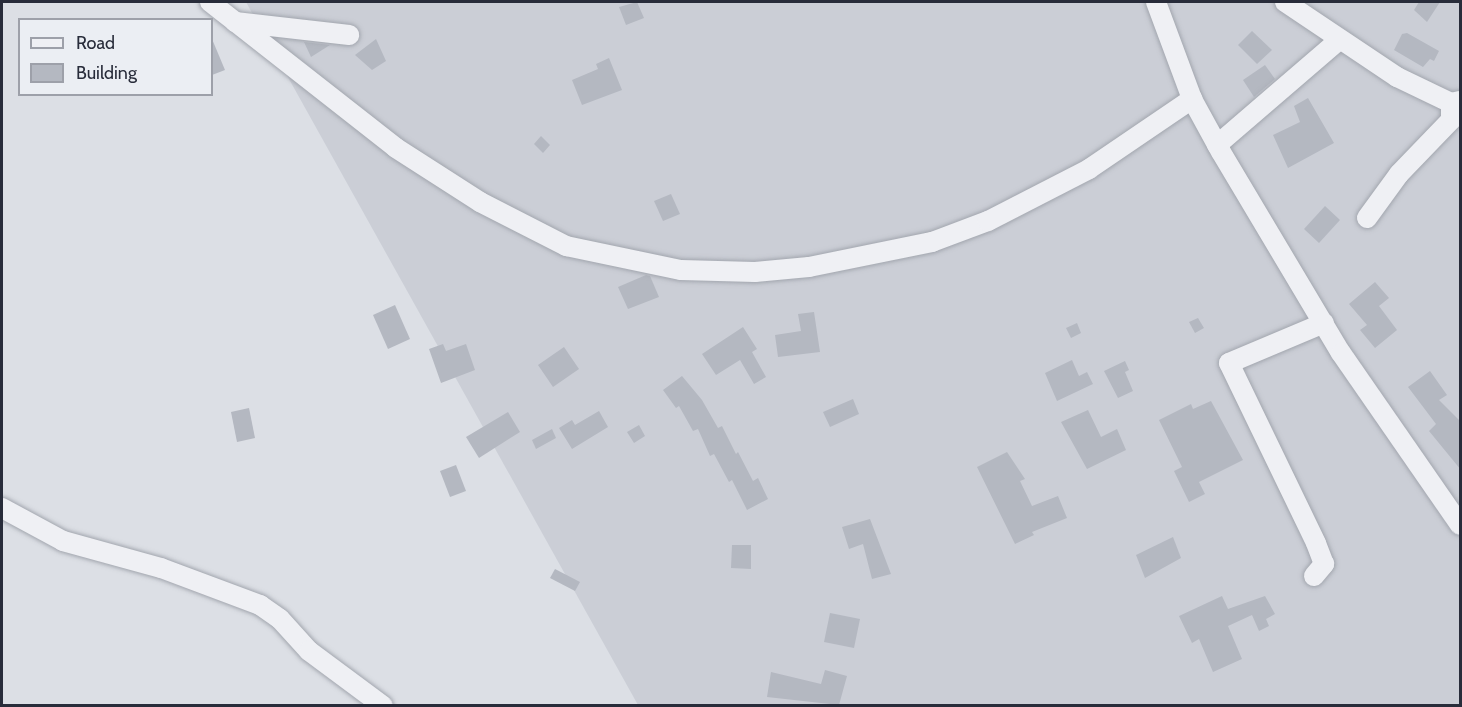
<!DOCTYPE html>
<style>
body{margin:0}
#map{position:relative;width:1462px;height:707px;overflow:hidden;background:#dcdfe5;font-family:Cabin,sans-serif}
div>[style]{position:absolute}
.built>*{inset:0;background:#cbced6}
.building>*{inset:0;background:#b4b8c1}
.roads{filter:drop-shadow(0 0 2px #a2a6ae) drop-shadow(0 0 2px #a2a6ae)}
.minor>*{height:20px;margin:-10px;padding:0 10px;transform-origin:10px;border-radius:10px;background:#eff0f4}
span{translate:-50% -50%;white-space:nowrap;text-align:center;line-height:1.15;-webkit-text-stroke:6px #ebeef3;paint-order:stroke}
.frame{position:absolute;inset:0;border:3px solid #282c3a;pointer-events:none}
.legend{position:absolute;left:18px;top:18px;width:195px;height:78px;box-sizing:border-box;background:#ebeef3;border:2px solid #9da0a9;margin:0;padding:8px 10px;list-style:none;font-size:18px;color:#282c3a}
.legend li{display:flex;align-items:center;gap:12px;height:30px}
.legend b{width:30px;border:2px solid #9da0a9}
</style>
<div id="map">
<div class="built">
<i style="clip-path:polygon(246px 2px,1460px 2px,1460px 705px,638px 705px)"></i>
</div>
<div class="building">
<i style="clip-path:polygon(637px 2px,644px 18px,626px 25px,619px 7px)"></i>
<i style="clip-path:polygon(1419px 2px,1440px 2px,1427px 22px,1414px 10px)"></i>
<i style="clip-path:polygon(1252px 31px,1272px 50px,1257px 64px,1238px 45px)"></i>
<i style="clip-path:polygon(1407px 33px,1439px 51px,1434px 61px,1430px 59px,1423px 67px,1394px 50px,1402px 34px)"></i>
<i style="clip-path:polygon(212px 39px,225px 70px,212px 75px)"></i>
<i style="clip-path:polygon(376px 39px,386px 61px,372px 70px,355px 55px)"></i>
<i style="clip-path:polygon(304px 42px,330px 45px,311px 57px)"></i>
<i style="clip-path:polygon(609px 58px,622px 90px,582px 105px,572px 80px,598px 69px,596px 64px)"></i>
<i style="clip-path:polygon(1265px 65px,1275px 79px,1254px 97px,1243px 80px)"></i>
<i style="clip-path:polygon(1308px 98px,1334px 143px,1288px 168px,1273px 135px,1300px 122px,1294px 106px)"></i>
<i style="clip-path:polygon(541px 136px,550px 145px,543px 153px,534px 144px)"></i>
<i style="clip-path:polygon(671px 194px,680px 214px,663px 221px,654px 201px)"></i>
<i style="clip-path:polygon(1325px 206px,1340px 220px,1319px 243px,1304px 229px)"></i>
<i style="clip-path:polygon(646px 275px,650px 276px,659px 297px,628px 309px,618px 287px)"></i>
<i style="clip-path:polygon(1375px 282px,1389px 298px,1379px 306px,1397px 330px,1375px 348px,1360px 330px,1367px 325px,1349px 304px)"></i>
<i style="clip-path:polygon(395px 305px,410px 339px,388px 349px,373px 315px)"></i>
<i style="clip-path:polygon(814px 312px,820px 352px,778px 357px,775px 335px,801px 331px,798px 314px)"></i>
<i style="clip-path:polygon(1198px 318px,1204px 328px,1195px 333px,1189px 322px)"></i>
<i style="clip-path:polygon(1077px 323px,1081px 333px,1071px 338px,1066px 328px)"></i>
<i style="clip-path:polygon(743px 327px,757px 349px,752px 352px,766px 377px,754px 384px,740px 360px,716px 375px,702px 354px)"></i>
<i style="clip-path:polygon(443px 344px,446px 351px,466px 344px,475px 370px,441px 383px,429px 349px)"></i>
<i style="clip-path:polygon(564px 347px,579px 369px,553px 387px,538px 365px)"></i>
<i style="clip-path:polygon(1072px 360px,1079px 376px,1087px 372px,1093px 384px,1057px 401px,1045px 373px)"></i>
<i style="clip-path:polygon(1125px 361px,1129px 370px,1125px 372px,1133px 391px,1118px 398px,1104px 371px)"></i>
<i style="clip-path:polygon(1430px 371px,1447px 395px,1439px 400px,1461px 422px,1461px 470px,1429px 431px,1436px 424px,1408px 387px)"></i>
<i style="clip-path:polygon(682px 376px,702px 400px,718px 428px,722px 426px,736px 454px,738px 452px,753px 481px,758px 478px,768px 499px,747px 510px,732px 480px,729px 482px,714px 454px,710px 456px,698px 429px,693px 431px,679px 406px,676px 408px,663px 390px)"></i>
<i style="clip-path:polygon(853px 399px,859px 414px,830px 427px,823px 412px)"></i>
<i style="clip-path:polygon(1211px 401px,1243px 460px,1199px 482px,1205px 494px,1189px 502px,1174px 471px,1182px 467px,1159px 420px,1191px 404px,1193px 409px)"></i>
<i style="clip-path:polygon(249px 408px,255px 438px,237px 442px,231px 412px)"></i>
<i style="clip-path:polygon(1088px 410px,1101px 437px,1117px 429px,1126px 450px,1087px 469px,1061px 422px)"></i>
<i style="clip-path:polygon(599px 411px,608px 427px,572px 449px,559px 428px,572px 420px,575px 425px)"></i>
<i style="clip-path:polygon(508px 412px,520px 432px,479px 458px,466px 437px)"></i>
<i style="clip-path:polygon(639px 425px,645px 436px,634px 443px,627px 432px)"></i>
<i style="clip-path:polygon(552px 429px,556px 438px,536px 449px,532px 440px)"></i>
<i style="clip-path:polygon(1007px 452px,1025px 479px,1020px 481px,1032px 506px,1058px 496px,1067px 518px,1032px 532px,1034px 535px,1015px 544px,977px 467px)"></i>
<i style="clip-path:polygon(456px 465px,466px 491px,450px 497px,440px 471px)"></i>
<i style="clip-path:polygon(870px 519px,891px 574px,872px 579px,863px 544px,849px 549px,842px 527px)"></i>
<i style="clip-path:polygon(1173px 537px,1181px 558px,1145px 578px,1136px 555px)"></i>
<i style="clip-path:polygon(732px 545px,751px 545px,751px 569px,731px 568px)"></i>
<i style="clip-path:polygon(555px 569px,580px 582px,575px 591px,550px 578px)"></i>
<i style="clip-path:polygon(1222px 596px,1228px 609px,1265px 596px,1275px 614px,1266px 619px,1269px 626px,1259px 631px,1252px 615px,1228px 626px,1242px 659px,1213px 672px,1199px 639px,1192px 643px,1179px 616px)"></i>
<i style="clip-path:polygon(830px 613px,860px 619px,854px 648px,824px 642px)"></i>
<i style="clip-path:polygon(825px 670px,847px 676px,839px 705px,767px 697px,771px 672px,821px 684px)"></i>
</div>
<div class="roads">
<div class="minor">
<i style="left:210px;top:2px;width:236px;rotate:38.1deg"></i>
<i style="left:396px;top:148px;width:100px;rotate:32.7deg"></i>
<i style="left:480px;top:202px;width:97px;rotate:27.1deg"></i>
<i style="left:566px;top:246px;width:117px;rotate:11.8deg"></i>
<i style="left:681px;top:270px;width:74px;rotate:1.5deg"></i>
<i style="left:755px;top:272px;width:54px;rotate:-5.3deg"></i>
<i style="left:809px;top:267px;width:126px;rotate:-11.5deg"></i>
<i style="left:932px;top:242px;width:60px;rotate:-20.6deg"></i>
<i style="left:988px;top:221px;width:114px;rotate:-27.2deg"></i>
<i style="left:1089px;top:169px;width:125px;rotate:-34.2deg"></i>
<i style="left:1156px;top:2px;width:103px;rotate:69.6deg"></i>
<i style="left:1192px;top:99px;width:60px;rotate:61.3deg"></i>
<i style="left:1221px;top:152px;width:234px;rotate:59.2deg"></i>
<i style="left:1341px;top:353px;width:209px;rotate:55.3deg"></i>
<i style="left:1285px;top:2px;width:135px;rotate:33.8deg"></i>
<i style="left:1397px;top:77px;width:60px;rotate:25.7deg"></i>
<i style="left:1451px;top:103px;width:9px;rotate:-13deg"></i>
<i style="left:235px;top:22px;width:115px;rotate:6.5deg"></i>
<i style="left:1217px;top:145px;width:161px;rotate:-40.7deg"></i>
<i style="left:1367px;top:218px;width:54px;rotate:-54deg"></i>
<i style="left:1399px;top:174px;width:75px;rotate:-46.1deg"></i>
<i style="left:1451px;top:120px;width:17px;rotate:-90deg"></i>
<i style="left:2px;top:508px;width:69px;rotate:28.4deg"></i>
<i style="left:63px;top:541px;width:102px;rotate:15.4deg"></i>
<i style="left:161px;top:568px;width:106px;rotate:20.5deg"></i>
<i style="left:260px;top:605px;width:24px;rotate:35deg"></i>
<i style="left:280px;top:619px;width:43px;rotate:47.8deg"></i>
<i style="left:309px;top:651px;width:92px;rotate:36.6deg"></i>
<i style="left:1314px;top:576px;width:16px;rotate:-50deg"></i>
<i style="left:1324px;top:564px;width:22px;rotate:-111deg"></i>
<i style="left:1316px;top:543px;width:200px;rotate:-115.8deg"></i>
<i style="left:1229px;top:363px;width:103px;rotate:-22.8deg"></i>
</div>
</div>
<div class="frame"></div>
<ul class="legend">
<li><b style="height:8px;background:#eff0f4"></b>Road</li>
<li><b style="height:16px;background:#b4b8c1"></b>Building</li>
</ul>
</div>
